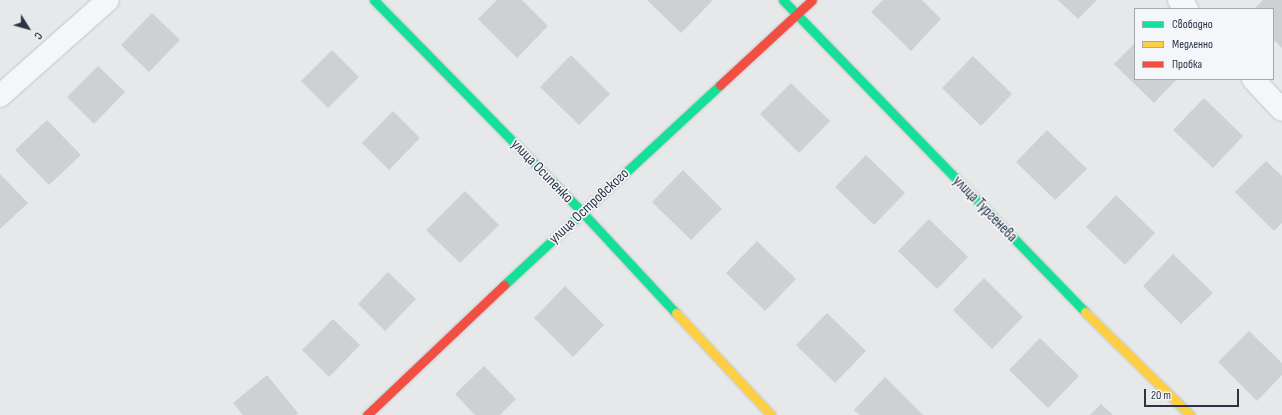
<!DOCTYPE html>
<meta charset="utf-8">
<style>
body{margin:0}
#map{position:relative;width:1282px;height:415px;overflow:hidden;background:#e6e8ea;font-family:"Sofia Sans Condensed",sans-serif}
div>[style]{position:absolute}
.building>*{inset:0;background:#ced0d3}
.roads{filter:drop-shadow(0 0 1px #c4c6c8) drop-shadow(0 0 1px #c4c6c8)}
.street>*{height:22px;margin:-11px;padding:0 11px;transform-origin:11px;border-radius:11px;background:#f5f6f7}
.fast>*{height:9px;margin:-4.5px;padding:0 4.5px;transform-origin:4.5px;border-radius:4.5px;background:#16e098}
.slow>*{height:9px;margin:-4.5px;padding:0 4.5px;transform-origin:4.5px;border-radius:4.5px;background:#ffcf43}
.jam>*{height:9px;margin:-4.5px;padding:0 4.5px;transform-origin:4.5px;border-radius:4.5px;background:#f24e42}
span{translate:-50% -50%;white-space:nowrap;text-align:center;line-height:1.15;-webkit-text-stroke:3.5px #f4f6f9;paint-order:stroke}
.street-label{font-size:15px;color:#2b3445}
.legend{position:absolute;left:1134px;top:8px;width:140px;height:72px;box-sizing:border-box;background:#f4f6f9;border:1px solid #a4a8b1;margin:0;padding:5px 7px;list-style:none;font-size:12px;color:#2b3445}
.legend li{display:flex;align-items:center;gap:8px;height:20px}
.legend b{width:20px;border:1px solid #a4a8b1}
.north{position:absolute;left:8px;top:8px;width:40px;height:40px;-webkit-text-stroke:3px #f4f6f9;paint-order:stroke;rotate:127deg;font-size:11px;font-weight:700;line-height:16px;text-align:center;color:#2b3445}
.north::after{content:'';display:block;margin:auto;width:14px;height:18px;background:#2b3445;clip-path:polygon(50% 0,100% 100%,50% 72%,0 100%)}
.scale{position:absolute;left:1144px;top:389px;width:95px;height:18px;box-sizing:border-box;border:2px solid #2b3445;border-top:0;padding-left:5px;font-size:12px;line-height:14px;white-space:nowrap;color:#2b3445;-webkit-text-stroke:3px #f4f6f9;paint-order:stroke}
</style>
<div id="map">
<div class="building">
<i style="clip-path:polygon(497px 0,522px 0,548px 26px,517px 58px,478px 19px)"></i>
<i style="clip-path:polygon(647px 0,711px 0,712px 1px,681px 33px)"></i>
<i style="clip-path:polygon(883px 0,922px 0,941px 19px,911px 51px,871px 12px)"></i>
<i style="clip-path:polygon(1058px 0,1097px 0,1078px 19px)"></i>
<i style="clip-path:polygon(1263px 0,1282px 0,1282px 48px,1273px 39px,1273px 9px,1254px 9px)"></i>
<i style="clip-path:polygon(152px 13px,180px 40px,149px 72px,121px 45px)"></i>
<i style="clip-path:polygon(1135px 43px,1135px 79px,1177px 79px,1154px 103px,1114px 64px)"></i>
<i style="clip-path:polygon(332px 50px,359px 77px,328px 108px,301px 81px)"></i>
<i style="clip-path:polygon(571px 55px,610px 94px,579px 125px,540px 87px)"></i>
<i style="clip-path:polygon(973px 56px,1012px 94px,981px 126px,942px 88px)"></i>
<i style="clip-path:polygon(98px 66px,125px 92px,94px 124px,67px 97px)"></i>
<i style="clip-path:polygon(791px 83px,830px 121px,799px 153px,760px 114px)"></i>
<i style="clip-path:polygon(1204px 98px,1243px 136px,1213px 168px,1173px 130px)"></i>
<i style="clip-path:polygon(393px 111px,420px 138px,389px 170px,362px 143px)"></i>
<i style="clip-path:polygon(47px 120px,81px 155px,49px 185px,15px 150px)"></i>
<i style="clip-path:polygon(1047px 130px,1087px 169px,1055px 200px,1016px 162px)"></i>
<i style="clip-path:polygon(866px 155px,905px 193px,874px 225px,835px 187px)"></i>
<i style="clip-path:polygon(1266px 161px,1282px 176px,1282px 223px,1274px 231px,1235px 192px)"></i>
<i style="clip-path:polygon(683px 170px,722px 209px,691px 240px,652px 202px)"></i>
<i style="clip-path:polygon(0 174px,28px 203px,0 229px)"></i>
<i style="clip-path:polygon(465px 191px,499px 225px,460px 263px,426px 230px)"></i>
<i style="clip-path:polygon(1116px 195px,1155px 233px,1125px 265px,1086px 227px)"></i>
<i style="clip-path:polygon(929px 219px,968px 257px,937px 289px,898px 251px)"></i>
<i style="clip-path:polygon(757px 241px,796px 279px,765px 311px,726px 273px)"></i>
<i style="clip-path:polygon(1173px 254px,1213px 293px,1181px 324px,1143px 286px)"></i>
<i style="clip-path:polygon(388px 272px,416px 299px,385px 331px,358px 304px)"></i>
<i style="clip-path:polygon(984px 278px,1023px 317px,992px 349px,953px 310px)"></i>
<i style="clip-path:polygon(565px 286px,604px 325px,573px 357px,534px 318px)"></i>
<i style="clip-path:polygon(827px 313px,866px 351px,835px 383px,796px 345px)"></i>
<i style="clip-path:polygon(333px 319px,360px 345px,329px 377px,302px 350px)"></i>
<i style="clip-path:polygon(1249px 331px,1282px 363px,1282px 375px,1257px 401px,1218px 362px)"></i>
<i style="clip-path:polygon(1040px 338px,1079px 376px,1048px 408px,1009px 370px)"></i>
<i style="clip-path:polygon(484px 366px,516px 399px,500px 415px,475px 415px,455px 394px)"></i>
<i style="clip-path:polygon(267px 375px,298px 413px,296px 415px,243px 415px,233px 403px)"></i>
<i style="clip-path:polygon(885px 377px,923px 415px,860px 415px,854px 410px)"></i>
<i style="clip-path:polygon(1101px 404px,1113px 415px,1090px 415px)"></i>
</div>
<div class="roads">
<div class="street">
<i style="left:1179px;top:0;width:12px;rotate:48deg"></i>
<i style="left:1253px;top:79px;width:42px;rotate:46.9deg"></i>
<i style="left:0;top:96px;width:144px;rotate:-41.6deg"></i>
</div>
<div class="fast">
<i style="left:374px;top:0;width:297px;rotate:45.5deg"></i>
<i style="left:582px;top:212px;width:138px;rotate:47.1deg"></i>
<i style="left:783px;top:0;width:434px;rotate:45.9deg"></i>
<i style="left:504px;top:285px;width:294px;rotate:-42.8deg"></i>
</div>
<div class="slow">
<i style="left:1085px;top:312px;width:147px;rotate:44.4deg"></i>
<i style="left:676px;top:313px;width:139px;rotate:47deg"></i>
</div>
<div class="jam">
<i style="left:720px;top:85px;width:125px;rotate:-42.7deg"></i>
<i style="left:367px;top:415px;width:189px;rotate:-43.5deg"></i>
</div>
</div>
<div class="street-label">
<span style="left:542px;top:171px;rotate:46deg">улица Осипенко</span>
<span style="left:589px;top:206px;rotate:-43deg">улица Островского</span>
<span style="left:985px;top:209px;rotate:46deg">улица Тургенева</span>
</div>
<ul class="legend">
<li><b style="height:5px;background:#16e098"></b>Свободно</li>
<li><b style="height:5px;background:#ffcf43"></b>Медленно</li>
<li><b style="height:5px;background:#f24e42"></b>Пробка</li>
</ul>
<div class="north">С</div>
<div class="scale">20 m</div>
</div>
